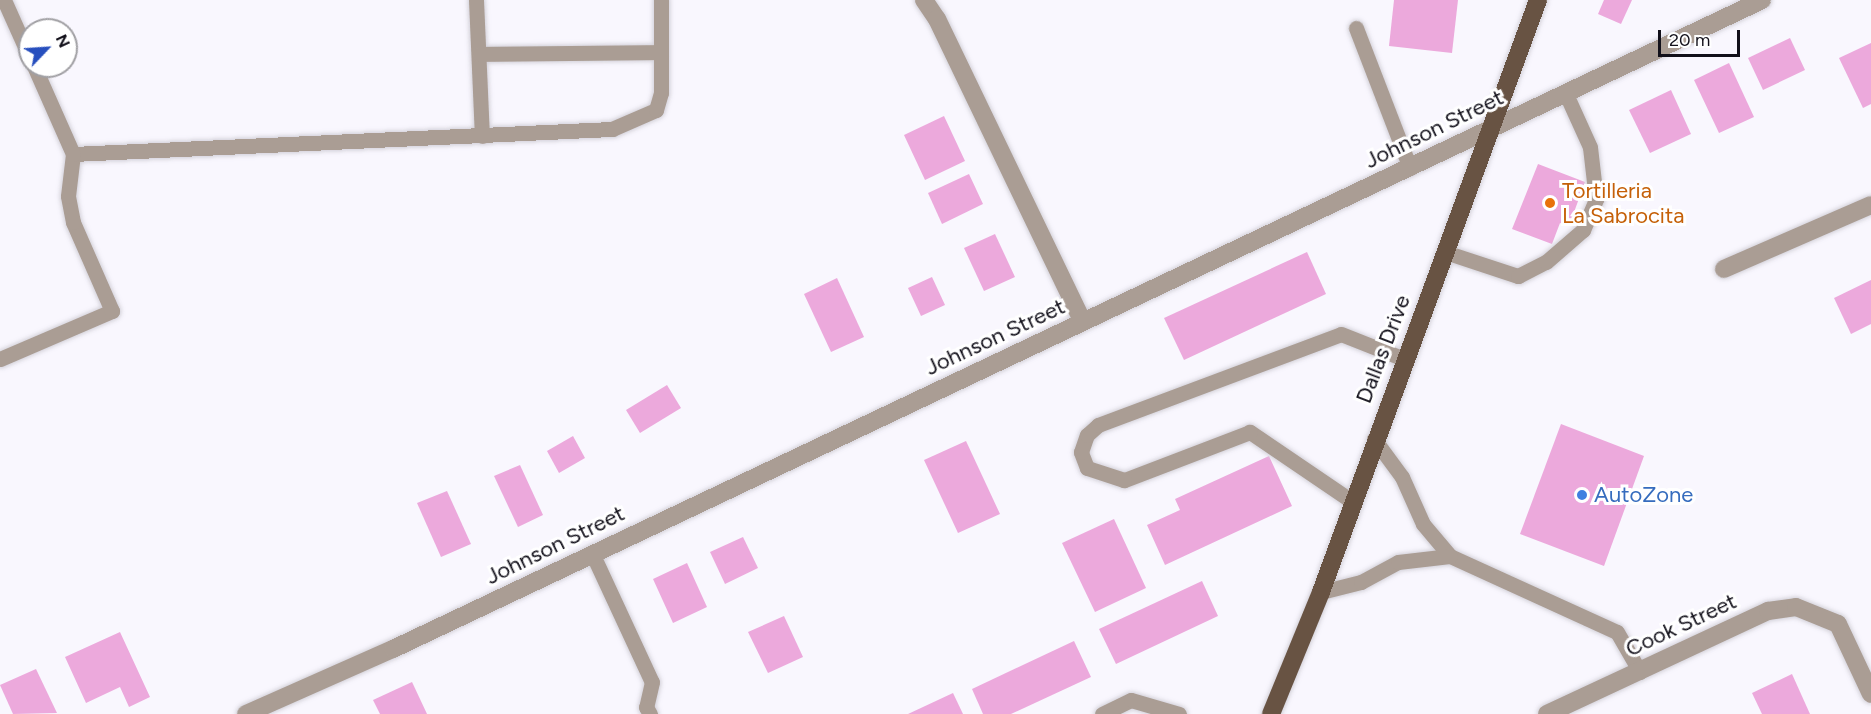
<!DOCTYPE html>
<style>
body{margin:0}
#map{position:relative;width:1871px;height:714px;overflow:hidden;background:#f9f7fe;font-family:Figtree,sans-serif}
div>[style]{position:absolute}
.building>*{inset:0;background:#eca9dc}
.roads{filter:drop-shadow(0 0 2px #d4d2da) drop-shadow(0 0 2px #d4d2da)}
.lane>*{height:15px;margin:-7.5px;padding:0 7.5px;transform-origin:7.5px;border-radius:7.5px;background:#aa9d94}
.street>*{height:18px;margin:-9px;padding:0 9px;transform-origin:9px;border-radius:9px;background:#aa9d94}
.primary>*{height:18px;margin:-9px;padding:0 9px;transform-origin:9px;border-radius:9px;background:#685343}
.dots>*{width:16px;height:16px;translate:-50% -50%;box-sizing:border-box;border:3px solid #fff;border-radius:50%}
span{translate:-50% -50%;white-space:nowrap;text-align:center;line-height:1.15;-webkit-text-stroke:6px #fff;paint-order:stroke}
.street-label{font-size:22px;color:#12101a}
.food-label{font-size:22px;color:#c56008}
.left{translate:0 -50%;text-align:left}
.shop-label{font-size:22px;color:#366cbe}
.north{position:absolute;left:18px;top:18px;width:60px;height:60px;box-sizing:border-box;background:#fff;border:2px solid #a09fa3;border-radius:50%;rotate:65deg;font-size:16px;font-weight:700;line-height:24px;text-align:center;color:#12101a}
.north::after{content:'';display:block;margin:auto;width:21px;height:27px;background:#274fbe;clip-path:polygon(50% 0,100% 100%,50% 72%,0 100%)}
.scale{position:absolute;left:1658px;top:30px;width:82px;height:27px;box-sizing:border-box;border:3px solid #12101a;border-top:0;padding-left:8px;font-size:18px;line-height:21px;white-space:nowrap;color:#12101a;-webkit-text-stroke:4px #fff;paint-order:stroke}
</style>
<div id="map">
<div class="building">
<i style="clip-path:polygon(1394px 0,1458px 0,1452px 53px,1389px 46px)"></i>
<i style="clip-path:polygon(1604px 0,1632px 0,1621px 24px,1598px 14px)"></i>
<i style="clip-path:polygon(1790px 38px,1805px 70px,1763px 90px,1748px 58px)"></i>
<i style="clip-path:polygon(1871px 43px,1871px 104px,1863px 108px,1839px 58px)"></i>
<i style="clip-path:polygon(1729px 63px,1754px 117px,1719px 133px,1694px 80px)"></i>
<i style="clip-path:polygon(1671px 90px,1691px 134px,1650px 153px,1629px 110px)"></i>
<i style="clip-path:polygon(944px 116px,965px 161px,925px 180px,904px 135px)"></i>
<i style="clip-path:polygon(1538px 164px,1585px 182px,1569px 226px,1560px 223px,1552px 244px,1512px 229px)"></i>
<i style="clip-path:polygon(969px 174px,983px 204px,942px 224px,928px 193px)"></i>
<i style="clip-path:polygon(995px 234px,1015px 277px,984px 291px,964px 248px)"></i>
<i style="clip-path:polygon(1307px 252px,1326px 294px,1184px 360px,1164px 318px)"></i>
<i style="clip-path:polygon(932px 277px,945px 305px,921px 316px,908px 288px)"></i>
<i style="clip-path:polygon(837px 278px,864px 337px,831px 352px,804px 294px)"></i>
<i style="clip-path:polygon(1871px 280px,1871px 324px,1851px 334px,1834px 298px)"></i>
<i style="clip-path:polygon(667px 385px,681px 408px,640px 433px,626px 410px)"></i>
<i style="clip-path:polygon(1561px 424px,1644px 456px,1604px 566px,1520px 534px)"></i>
<i style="clip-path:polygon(573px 436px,585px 458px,559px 473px,547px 451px)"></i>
<i style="clip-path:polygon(966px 441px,1000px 514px,958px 533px,924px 460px)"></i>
<i style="clip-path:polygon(1269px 456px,1292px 506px,1165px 565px,1147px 525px,1180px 510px,1175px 499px)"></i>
<i style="clip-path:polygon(520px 465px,543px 515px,518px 527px,494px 476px)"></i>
<i style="clip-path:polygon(447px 491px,471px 544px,441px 557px,417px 503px)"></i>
<i style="clip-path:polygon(1114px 519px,1146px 588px,1095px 612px,1062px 543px)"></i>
<i style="clip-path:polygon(743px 537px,758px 568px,725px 584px,710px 552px)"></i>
<i style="clip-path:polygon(687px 563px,707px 607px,673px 623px,653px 579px)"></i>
<i style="clip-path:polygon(1202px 581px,1218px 616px,1116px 664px,1099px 629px)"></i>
<i style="clip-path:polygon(784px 616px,803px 657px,768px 673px,748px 632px)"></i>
<i style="clip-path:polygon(120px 632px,150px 697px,129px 707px,120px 687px,86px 703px,65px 657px)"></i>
<i style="clip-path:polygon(1074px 641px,1091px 677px,1011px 714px,983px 714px,972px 689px)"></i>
<i style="clip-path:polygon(36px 669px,57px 713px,13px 714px,0 685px)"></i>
<i style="clip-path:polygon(1792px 674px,1810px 714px,1762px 714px,1752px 693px)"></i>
<i style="clip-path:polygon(412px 682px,427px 714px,380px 714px,373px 700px)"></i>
<i style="clip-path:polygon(953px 693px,963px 714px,908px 714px)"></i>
</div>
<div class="roads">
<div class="lane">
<i style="left:4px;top:0;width:64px;rotate:65.9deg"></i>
<i style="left:476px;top:0;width:136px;rotate:87.5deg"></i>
<i style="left:1356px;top:28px;width:150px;rotate:68.9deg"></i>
<i style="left:479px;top:54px;width:182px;rotate:-0.6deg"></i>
<i style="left:73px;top:154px;width:540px;rotate:-2.66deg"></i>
<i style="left:612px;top:129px;width:48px;rotate:-23.4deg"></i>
<i style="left:656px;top:110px;width:18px;rotate:-74deg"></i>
<i style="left:661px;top:93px;width:93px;rotate:-90deg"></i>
<i style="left:1445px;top:252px;width:77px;rotate:18.2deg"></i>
<i style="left:1518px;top:276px;width:31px;rotate:-27deg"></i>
<i style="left:1546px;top:262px;width:49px;rotate:-40.9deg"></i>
<i style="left:1583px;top:230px;width:34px;rotate:-67deg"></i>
<i style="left:1596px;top:199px;width:52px;rotate:-96.6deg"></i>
<i style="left:1590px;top:147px;width:58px;rotate:-114.4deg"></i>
<i style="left:0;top:359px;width:122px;rotate:-23.2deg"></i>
<i style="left:112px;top:311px;width:97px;rotate:-113.7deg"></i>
<i style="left:73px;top:222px;width:26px;rotate:-101deg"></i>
<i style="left:68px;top:196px;width:42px;rotate:-83.2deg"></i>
<i style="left:73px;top:154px;width:96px;rotate:-113.9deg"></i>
<i style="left:1374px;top:439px;width:47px;rotate:53.6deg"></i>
<i style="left:1402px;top:477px;width:51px;rotate:65.9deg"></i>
<i style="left:1423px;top:524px;width:42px;rotate:49.8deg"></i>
<i style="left:1450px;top:556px;width:183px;rotate:24.5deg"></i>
<i style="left:1617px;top:632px;width:46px;rotate:60.1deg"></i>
<i style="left:1353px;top:502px;width:125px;rotate:-145.8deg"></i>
<i style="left:1250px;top:432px;width:135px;rotate:159.1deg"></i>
<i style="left:1124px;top:480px;width:39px;rotate:-162deg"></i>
<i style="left:1087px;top:468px;width:17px;rotate:-111deg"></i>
<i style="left:1081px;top:452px;width:18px;rotate:-71deg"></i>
<i style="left:1087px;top:435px;width:15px;rotate:-42deg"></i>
<i style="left:1098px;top:425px;width:259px;rotate:-20.5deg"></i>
<i style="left:1341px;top:334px;width:68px;rotate:21.6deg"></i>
<i style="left:592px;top:553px;width:142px;rotate:65.1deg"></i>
<i style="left:652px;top:682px;width:26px;rotate:103deg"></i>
<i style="left:646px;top:707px;width:8px;rotate:60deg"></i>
<i style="left:1321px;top:592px;width:41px;rotate:-14deg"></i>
<i style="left:1361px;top:582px;width:42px;rotate:-28.4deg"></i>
<i style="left:1398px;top:562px;width:52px;rotate:-6.6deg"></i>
<i style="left:1102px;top:714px;width:32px;rotate:-26deg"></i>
<i style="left:1131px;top:700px;width:50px;rotate:16.3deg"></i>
</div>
<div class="street">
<i style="left:924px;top:0;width:23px;rotate:56deg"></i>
<i style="left:937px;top:19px;width:336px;rotate:64.3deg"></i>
<i style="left:1724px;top:269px;width:160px;rotate:-23.5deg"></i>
<i style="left:246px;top:714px;width:161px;rotate:-23.9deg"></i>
<i style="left:393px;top:649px;width:1515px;rotate:-25.36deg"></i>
<i style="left:1547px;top:714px;width:244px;rotate:-25deg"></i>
<i style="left:1768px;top:611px;width:28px;rotate:-8deg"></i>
<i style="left:1796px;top:607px;width:45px;rotate:22deg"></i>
<i style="left:1838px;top:624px;width:77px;rotate:64.8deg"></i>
</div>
<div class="primary">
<i style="left:1271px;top:714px;width:132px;rotate:-67.7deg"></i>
<i style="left:1321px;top:592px;width:631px;rotate:-69.87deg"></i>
</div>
</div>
<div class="dots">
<i style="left:1550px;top:203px;background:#e8710a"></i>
<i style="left:1582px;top:495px;background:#3f7fe0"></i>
</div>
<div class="street-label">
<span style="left:1434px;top:129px;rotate:-26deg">Johnson Street</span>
<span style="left:995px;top:337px;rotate:-25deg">Johnson Street</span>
<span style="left:1383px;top:349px;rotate:-69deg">Dallas Drive</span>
<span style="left:555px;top:545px;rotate:-26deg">Johnson Street</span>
<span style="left:1681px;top:625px;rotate:-25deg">Cook Street</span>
</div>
<div class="food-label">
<span class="left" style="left:1562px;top:203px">Tortilleria<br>La Sabrocita</span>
</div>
<div class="shop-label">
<span class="left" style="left:1594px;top:495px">AutoZone</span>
</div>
<div class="north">N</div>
<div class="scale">20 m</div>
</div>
